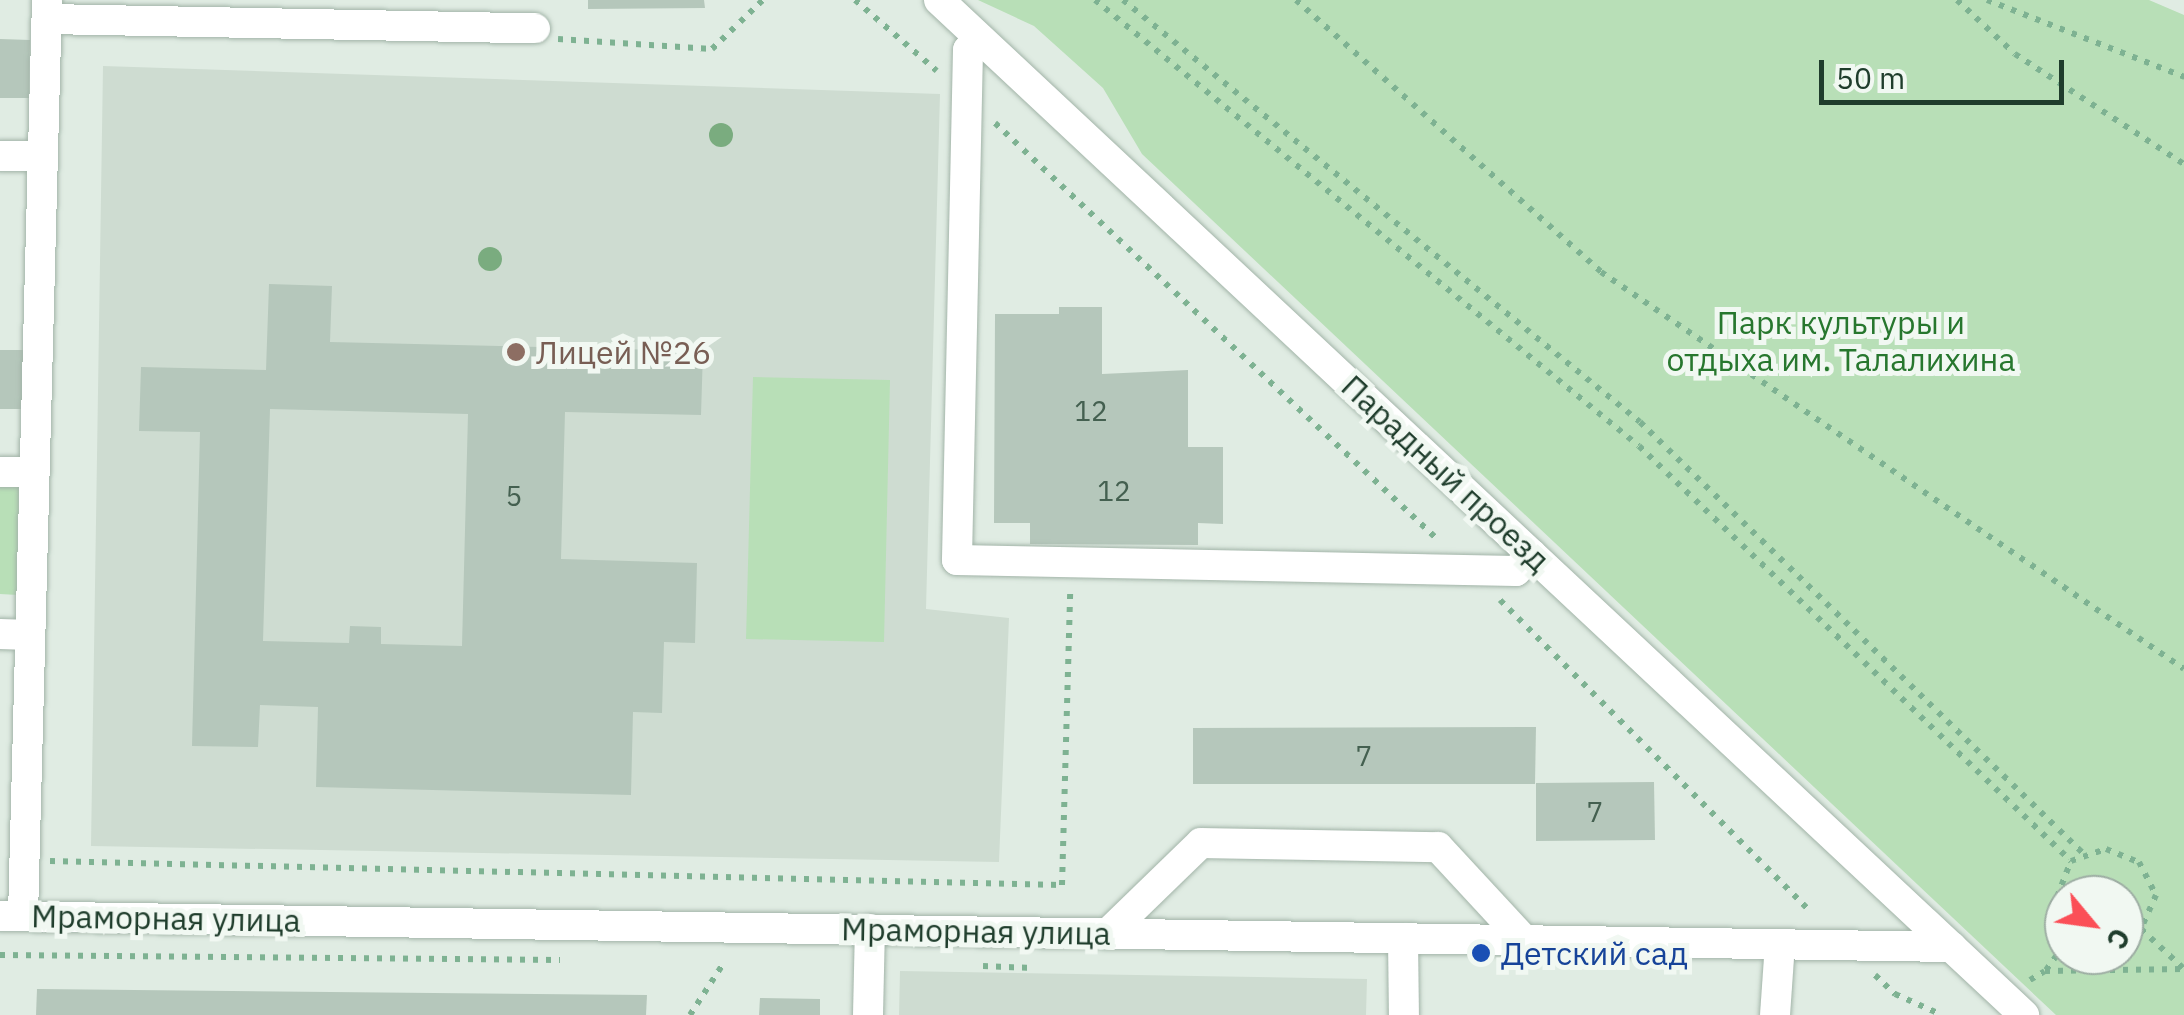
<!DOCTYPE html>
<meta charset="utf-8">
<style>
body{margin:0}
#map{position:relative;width:2184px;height:1015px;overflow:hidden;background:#e0ece3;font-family:"IBM Plex Sans",sans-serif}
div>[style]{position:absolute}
.built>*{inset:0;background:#cedcd1}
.green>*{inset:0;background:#b8dfb7}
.building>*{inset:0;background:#b5c7bb}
.path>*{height:6px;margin-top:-3px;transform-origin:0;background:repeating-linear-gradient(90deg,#7eb292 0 5px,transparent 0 13px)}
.roads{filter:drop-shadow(0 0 2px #a2b4a8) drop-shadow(0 0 2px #a2b4a8)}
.minor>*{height:30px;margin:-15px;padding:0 15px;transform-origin:15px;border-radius:15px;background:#fff}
.trees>*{width:24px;height:24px;margin:-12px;border-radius:50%;background:#7aac7f}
.dots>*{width:28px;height:28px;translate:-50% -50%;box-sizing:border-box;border:5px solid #f1f8f2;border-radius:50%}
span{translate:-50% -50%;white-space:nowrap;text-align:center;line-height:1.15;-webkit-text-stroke:10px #f1f8f2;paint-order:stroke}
.number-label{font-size:28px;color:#446050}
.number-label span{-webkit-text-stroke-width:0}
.park-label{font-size:32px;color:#27772e}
.education-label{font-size:32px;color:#785e54}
.left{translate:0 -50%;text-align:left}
.street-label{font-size:32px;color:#1f3d2c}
.transit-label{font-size:32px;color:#164399}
.north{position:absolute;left:2044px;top:875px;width:100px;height:100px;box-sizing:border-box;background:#f1f8f2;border:2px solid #9dada3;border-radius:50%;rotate:119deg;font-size:28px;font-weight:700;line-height:40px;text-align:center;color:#1f3d2c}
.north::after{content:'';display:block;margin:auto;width:35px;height:45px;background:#fb4f57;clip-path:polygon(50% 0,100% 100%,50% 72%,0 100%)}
.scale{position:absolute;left:1819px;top:60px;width:245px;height:45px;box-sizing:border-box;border:5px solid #1f3d2c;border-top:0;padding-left:12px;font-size:30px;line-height:35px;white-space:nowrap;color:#1f3d2c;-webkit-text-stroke:8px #f1f8f2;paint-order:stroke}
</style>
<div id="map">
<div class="built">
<i style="clip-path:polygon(103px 66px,940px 94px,926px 609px,1009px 618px,999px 862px,91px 846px)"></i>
<i style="clip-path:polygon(900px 971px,1367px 979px,1366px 1015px,899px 1015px)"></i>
</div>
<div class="green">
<i style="clip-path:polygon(evenodd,978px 0,2149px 0,2184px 15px,2184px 1015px,2056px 1015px,1142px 154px,1103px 88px,1034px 26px,978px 0,2124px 895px,2124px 955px,2064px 955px,2064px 895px,2124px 895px)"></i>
<i style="clip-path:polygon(753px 377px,890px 380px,884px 642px,746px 639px)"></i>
<i style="clip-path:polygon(0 478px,19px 478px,18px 595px,0 594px)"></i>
</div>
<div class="building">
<i style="clip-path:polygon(588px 0,704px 0,705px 8px,588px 9px)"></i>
<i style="clip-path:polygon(0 39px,30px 40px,29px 98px,0 98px)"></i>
<i style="clip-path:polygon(evenodd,269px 284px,332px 286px,330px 342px,703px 351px,701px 415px,565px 412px,561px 559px,697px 563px,695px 643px,664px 642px,662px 713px,633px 712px,631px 795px,316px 787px,318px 707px,260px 705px,258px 747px,192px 746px,200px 432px,139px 431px,141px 367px,266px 370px,269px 284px,270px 409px,468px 414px,462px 646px,381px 644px,381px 627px,350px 626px,349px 643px,263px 641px,270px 409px)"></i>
<i style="clip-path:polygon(1059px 307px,1102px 307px,1102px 374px,1188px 370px,1188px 447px,1223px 447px,1223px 524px,1198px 523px,1198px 545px,1030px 544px,1030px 523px,994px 523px,995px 314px,1059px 314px)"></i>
<i style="clip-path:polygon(0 350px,31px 350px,30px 409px,0 409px)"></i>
<i style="clip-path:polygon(1536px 727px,1535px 784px,1193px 784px,1193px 728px)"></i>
<i style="clip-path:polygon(1654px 782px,1655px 840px,1536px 841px,1536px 783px)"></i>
<i style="clip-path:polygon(37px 989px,647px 995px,646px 1015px,36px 1015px)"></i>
<i style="clip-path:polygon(760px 998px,820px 999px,820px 1015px,759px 1015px)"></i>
</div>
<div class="path">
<i style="left:855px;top:0;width:108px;rotate:40.9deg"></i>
<i style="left:1095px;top:0;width:703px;rotate:39.35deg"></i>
<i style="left:1639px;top:446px;width:599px;rotate:43.85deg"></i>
<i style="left:1123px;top:0;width:667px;rotate:39.22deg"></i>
<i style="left:1640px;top:422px;width:622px;rotate:44.22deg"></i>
<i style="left:1296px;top:0;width:409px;rotate:41.7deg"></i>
<i style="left:1601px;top:272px;width:705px;rotate:34.25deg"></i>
<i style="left:1957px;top:0;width:79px;rotate:43deg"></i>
<i style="left:2015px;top:54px;width:202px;rotate:33.1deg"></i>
<i style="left:1987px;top:0;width:212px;rotate:21.3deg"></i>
<i style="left:558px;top:39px;width:154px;rotate:3.7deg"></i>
<i style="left:712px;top:49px;width:71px;rotate:-43.9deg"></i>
<i style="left:995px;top:123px;width:607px;rotate:43.26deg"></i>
<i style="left:1500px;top:600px;width:442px;rotate:45.1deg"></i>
<i style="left:50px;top:861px;width:1012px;rotate:1.36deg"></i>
<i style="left:1062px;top:885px;width:295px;rotate:-88.4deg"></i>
<i style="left:2064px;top:910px;width:15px;rotate:-118deg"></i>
<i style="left:2057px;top:897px;width:39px;rotate:-69deg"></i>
<i style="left:2071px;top:861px;width:37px;rotate:-19deg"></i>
<i style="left:2106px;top:849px;width:35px;rotate:22deg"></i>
<i style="left:2139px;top:862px;width:37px;rotate:63deg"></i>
<i style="left:2156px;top:895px;width:37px;rotate:114deg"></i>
<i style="left:2141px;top:929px;width:18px;rotate:158deg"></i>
<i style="left:2141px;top:929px;width:57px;rotate:42.9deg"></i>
<i style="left:0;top:955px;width:560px;rotate:0.51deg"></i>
<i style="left:983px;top:966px;width:49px;rotate:2.3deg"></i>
<i style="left:2046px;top:970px;width:31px;rotate:-54deg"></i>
<i style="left:1875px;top:975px;width:28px;rotate:44deg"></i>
<i style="left:1895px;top:994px;width:51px;rotate:24.1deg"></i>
<i style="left:2030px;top:980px;width:17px;rotate:-31deg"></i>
<i style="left:2045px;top:971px;width:139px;rotate:-0.8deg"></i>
<i style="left:690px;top:1015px;width:64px;rotate:-57.1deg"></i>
</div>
<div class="roads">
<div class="minor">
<i style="left:939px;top:0;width:1486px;rotate:43.09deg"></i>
<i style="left:47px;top:19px;width:488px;rotate:1.1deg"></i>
<i style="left:979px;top:38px;width:16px;rotate:133deg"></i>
<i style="left:968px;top:50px;width:510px;rotate:91.24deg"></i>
<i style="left:957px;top:560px;width:559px;rotate:1.13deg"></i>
<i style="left:1516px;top:571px;width:23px;rotate:-47deg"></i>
<i style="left:0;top:156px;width:43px"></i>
<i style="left:0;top:472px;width:34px"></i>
<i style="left:0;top:634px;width:30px;rotate:2deg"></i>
<i style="left:0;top:916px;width:1952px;rotate:0.91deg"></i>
<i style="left:23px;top:916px;width:916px;rotate:-88.5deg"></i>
<i style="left:1108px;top:933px;width:129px;rotate:-44.1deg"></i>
<i style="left:1201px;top:843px;width:237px;rotate:1deg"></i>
<i style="left:1438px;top:847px;width:127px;rotate:47.2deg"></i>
<i style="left:1403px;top:938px;width:77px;rotate:89.3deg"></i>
<i style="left:868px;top:1015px;width:86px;rotate:-88.7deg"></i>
<i style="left:1775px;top:1015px;width:71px;rotate:-86deg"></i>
</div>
</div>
<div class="trees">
<i style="left:721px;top:135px"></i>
<i style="left:490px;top:259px"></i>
</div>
<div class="dots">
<i style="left:516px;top:352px;background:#8d6e63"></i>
<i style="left:1481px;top:953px;background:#1a4fb4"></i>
</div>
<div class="number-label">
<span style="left:1091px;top:411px">12</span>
<span style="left:1114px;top:491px">12</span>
<span style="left:514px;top:496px">5</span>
<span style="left:1364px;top:756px">7</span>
<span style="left:1595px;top:812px">7</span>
</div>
<div class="park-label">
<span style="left:1841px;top:341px">Парк культуры и<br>отдыха им. Талалихина</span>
</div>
<div class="education-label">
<span class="left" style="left:536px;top:352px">Лицей №26</span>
</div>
<div class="street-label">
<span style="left:1446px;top:473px;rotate:43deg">Парадный проезд</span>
<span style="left:166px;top:918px;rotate:1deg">Мраморная улица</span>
<span style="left:976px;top:931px;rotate:1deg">Мраморная улица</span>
</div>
<div class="transit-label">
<span class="left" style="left:1501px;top:953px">Детский сад</span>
</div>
<div class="north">С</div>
<div class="scale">50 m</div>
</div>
